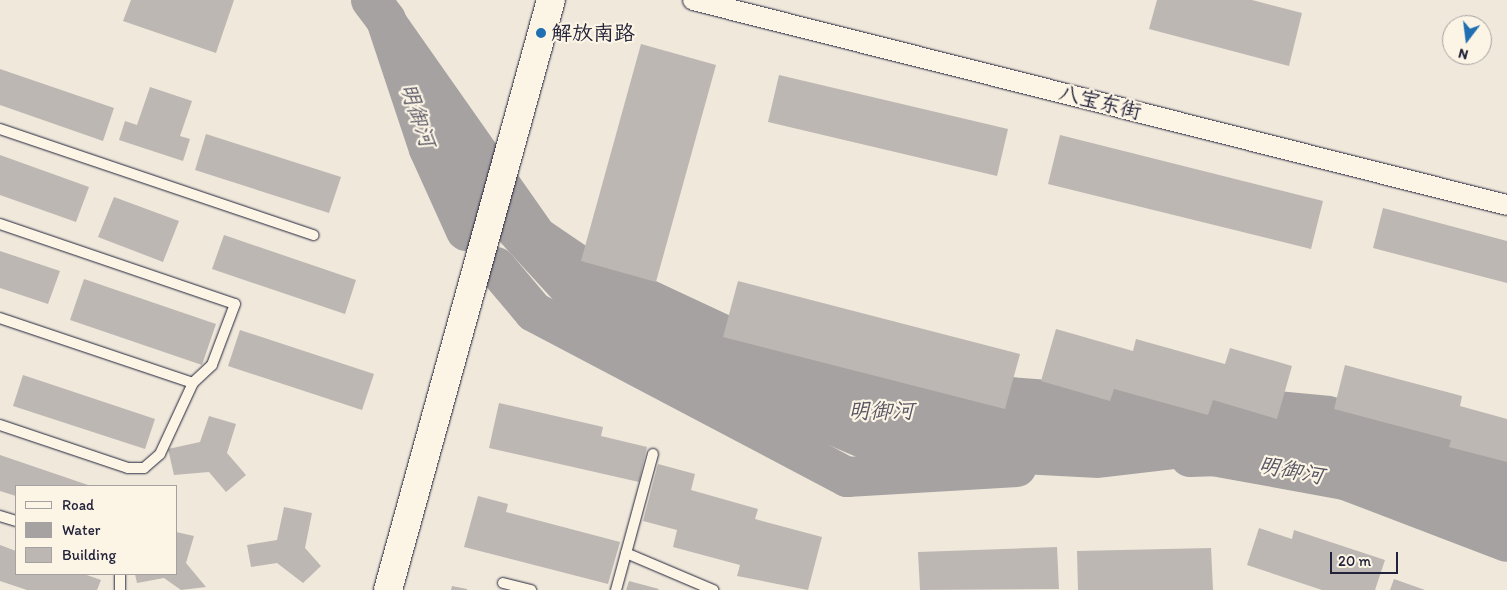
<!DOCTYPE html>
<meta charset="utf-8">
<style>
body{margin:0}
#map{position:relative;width:1507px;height:590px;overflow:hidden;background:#efe8db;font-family:Itim,"LXGW WenKai TC",sans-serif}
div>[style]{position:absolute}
.water>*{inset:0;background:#a6a2a2}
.river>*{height:40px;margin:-20px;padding:0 20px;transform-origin:20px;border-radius:20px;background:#a6a2a2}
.building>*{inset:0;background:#bcb7b3}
.roads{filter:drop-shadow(0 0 1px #22223b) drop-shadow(0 0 1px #22223b)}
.service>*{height:10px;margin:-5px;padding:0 5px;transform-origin:5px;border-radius:5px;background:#fcf5e5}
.minor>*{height:20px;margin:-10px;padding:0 10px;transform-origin:10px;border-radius:10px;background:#fcf5e5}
.primary>*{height:28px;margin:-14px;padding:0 14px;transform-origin:14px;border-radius:14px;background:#fcf5e5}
.dots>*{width:14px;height:14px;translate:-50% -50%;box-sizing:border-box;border:2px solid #fcf5e5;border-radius:50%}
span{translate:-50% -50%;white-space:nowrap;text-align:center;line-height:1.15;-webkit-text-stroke:4.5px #fcf5e5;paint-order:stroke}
.poi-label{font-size:21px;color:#22223b}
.left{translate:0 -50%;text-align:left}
.street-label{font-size:21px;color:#22223b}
.water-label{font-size:22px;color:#575564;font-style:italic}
.legend{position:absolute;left:15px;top:485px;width:162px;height:90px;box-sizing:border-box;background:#fcf5e5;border:1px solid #a5a1a1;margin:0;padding:6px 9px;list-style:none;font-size:15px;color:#22223b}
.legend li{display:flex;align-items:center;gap:10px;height:25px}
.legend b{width:25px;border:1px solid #a5a1a1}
.north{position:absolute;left:1442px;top:15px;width:50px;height:50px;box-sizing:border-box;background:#fcf5e5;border:1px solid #a5a1a1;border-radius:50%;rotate:195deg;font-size:14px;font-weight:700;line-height:20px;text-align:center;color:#22223b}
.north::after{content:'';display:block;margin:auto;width:18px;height:22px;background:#1f6fb2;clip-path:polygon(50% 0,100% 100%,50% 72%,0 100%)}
.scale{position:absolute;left:1330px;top:552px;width:68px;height:22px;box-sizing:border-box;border:2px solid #22223b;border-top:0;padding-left:6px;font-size:15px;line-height:18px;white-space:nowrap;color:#22223b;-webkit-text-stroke:4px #fcf5e5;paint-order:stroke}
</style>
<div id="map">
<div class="water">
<i style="clip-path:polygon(351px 0,395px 0,551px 222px,598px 254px,778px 338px,932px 371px,1076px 382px,1196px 383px,1331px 396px,1405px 416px,1507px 461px,1507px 550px,1382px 487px,1317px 464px,1261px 459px,1098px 478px,909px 468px,859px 458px,697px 389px,557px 304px,458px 196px,435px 159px,414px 105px)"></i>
</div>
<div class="river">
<i style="left:371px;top:0;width:25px;rotate:53deg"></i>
<i style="left:386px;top:20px;width:136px;rotate:71.6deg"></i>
<i style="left:429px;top:149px;width:90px;rotate:65.7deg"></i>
<i style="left:496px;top:267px;width:59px;rotate:49.8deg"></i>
<i style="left:534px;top:312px;width:354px;rotate:27.8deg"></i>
<i style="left:847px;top:477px;width:170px;rotate:-3.4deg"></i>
<i style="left:1190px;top:457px;width:23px;rotate:-2deg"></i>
<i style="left:1213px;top:456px;width:134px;rotate:10.3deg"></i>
<i style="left:1345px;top:480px;width:173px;rotate:20.9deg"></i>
</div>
<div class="building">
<i style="clip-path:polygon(131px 0,234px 0,216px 53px,123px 21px)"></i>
<i style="clip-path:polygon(1157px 0,1252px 0,1302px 13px,1289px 66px,1149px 29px)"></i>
<i style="clip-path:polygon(641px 44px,716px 65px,656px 282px,581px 261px)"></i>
<i style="clip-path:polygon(0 69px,114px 108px,103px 141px,0 105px)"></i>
<i style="clip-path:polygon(779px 75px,1008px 129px,997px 176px,768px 122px)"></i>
<i style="clip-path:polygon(150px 87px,192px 101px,180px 136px,190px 139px,183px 161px,119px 140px,125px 121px,137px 125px)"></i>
<i style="clip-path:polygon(206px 134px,341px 177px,329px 213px,195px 170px)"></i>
<i style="clip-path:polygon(1060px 135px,1323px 201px,1311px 249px,1048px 184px)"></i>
<i style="clip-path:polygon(0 155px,89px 187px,76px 222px,0 195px)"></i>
<i style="clip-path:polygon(114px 197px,179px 221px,163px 262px,98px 237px)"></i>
<i style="clip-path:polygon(1383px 208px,1507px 241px,1507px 283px,1373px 248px)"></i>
<i style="clip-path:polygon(224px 235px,356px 280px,345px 314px,212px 269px)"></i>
<i style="clip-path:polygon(0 251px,60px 271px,48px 304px,0 288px)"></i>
<i style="clip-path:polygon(84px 279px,216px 324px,202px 365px,70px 320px)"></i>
<i style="clip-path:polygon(738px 281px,1020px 354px,1005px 409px,723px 337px)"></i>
<i style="clip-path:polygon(1056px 329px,1133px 351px,1136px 339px,1225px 364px,1230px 348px,1292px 366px,1277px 419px,1213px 400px,1208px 415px,1114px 389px,1110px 401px,1041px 381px)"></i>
<i style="clip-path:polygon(240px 330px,374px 374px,362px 410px,228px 366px)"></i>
<i style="clip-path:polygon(1345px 365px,1462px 396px,1460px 406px,1507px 419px,1507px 462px,1449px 447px,1451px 440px,1334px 409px)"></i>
<i style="clip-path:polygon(23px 375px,155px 419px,145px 449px,13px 406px)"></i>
<i style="clip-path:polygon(499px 403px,603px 427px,601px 436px,647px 447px,639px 482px,489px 448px)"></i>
<i style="clip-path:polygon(209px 416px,236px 424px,227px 453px,246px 475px,226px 492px,209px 472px,174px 475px,168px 449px,200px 442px)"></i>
<i style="clip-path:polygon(0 455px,91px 486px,16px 486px,16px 496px,0 491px)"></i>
<i style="clip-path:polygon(658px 464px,695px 474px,691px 490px,758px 509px,755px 519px,822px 537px,808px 590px,737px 576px,740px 565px,673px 547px,677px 530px,643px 521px)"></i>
<i style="clip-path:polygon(478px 496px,508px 504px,506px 512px,620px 542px,608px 584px,464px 547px)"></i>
<i style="clip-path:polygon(284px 507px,312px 513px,305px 548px,321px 566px,303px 583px,277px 563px,251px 567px,247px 545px,277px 540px)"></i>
<i style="clip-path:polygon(1259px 528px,1292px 539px,1294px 530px,1385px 560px,1375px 590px,1322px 590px,1247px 565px)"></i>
<i style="clip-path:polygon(176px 532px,194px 536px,186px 563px,206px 587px,181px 590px,164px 578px,137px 583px,135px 574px,176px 574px)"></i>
<i style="clip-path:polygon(0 545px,16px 551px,16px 574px,84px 574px,101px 580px,97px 590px,27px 590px,0 581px)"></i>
<i style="clip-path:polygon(1057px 547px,1059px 589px,920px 590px,918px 552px)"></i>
<i style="clip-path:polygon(1211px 548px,1213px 590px,1078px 590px,1077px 551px)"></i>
<i style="clip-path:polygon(1394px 579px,1425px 590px,1390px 590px)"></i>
<i style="clip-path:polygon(629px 581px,659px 589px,658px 590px,626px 590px)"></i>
<i style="clip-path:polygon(452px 586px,467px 589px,467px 590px,451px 590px)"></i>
</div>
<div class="roads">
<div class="service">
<i style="left:0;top:129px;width:331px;rotate:18.7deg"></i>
<i style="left:0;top:224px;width:248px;rotate:18.8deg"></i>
<i style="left:235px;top:304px;width:65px;rotate:110.7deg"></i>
<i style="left:212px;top:365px;width:26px;rotate:137deg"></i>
<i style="left:193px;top:383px;width:204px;rotate:-161.4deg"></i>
<i style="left:0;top:425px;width:135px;rotate:18.6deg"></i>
<i style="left:128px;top:468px;width:16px"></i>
<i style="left:144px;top:468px;width:21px;rotate:-41deg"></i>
<i style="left:160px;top:454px;width:78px;rotate:-65.1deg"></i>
<i style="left:0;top:516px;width:17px;rotate:17deg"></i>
<i style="left:626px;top:553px;width:95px;rotate:23deg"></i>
<i style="left:503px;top:583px;width:29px;rotate:14deg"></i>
<i style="left:120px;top:590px;width:16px;rotate:-90deg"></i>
<i style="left:616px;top:590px;width:141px;rotate:-74.8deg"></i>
</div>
<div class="minor">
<i style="left:693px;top:0;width:839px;rotate:14.14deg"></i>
</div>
<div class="primary">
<i style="left:388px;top:590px;width:612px;rotate:-74.56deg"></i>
</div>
</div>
<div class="dots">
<i style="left:541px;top:33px;background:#1f6fb2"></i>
</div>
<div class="poi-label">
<span class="left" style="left:551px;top:33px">解放南路</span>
</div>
<div class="street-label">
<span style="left:1100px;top:102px;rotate:14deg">八宝东街</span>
</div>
<div class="water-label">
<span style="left:418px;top:115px;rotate:71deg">明御河</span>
<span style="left:881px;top:411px">明御河</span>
<span style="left:1291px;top:470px;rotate:11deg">明御河</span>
</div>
<ul class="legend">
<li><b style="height:6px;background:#fcf5e5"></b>Road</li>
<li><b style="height:14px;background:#a6a2a2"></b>Water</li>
<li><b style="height:14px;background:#bcb7b3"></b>Building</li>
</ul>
<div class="north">N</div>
<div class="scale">20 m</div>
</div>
